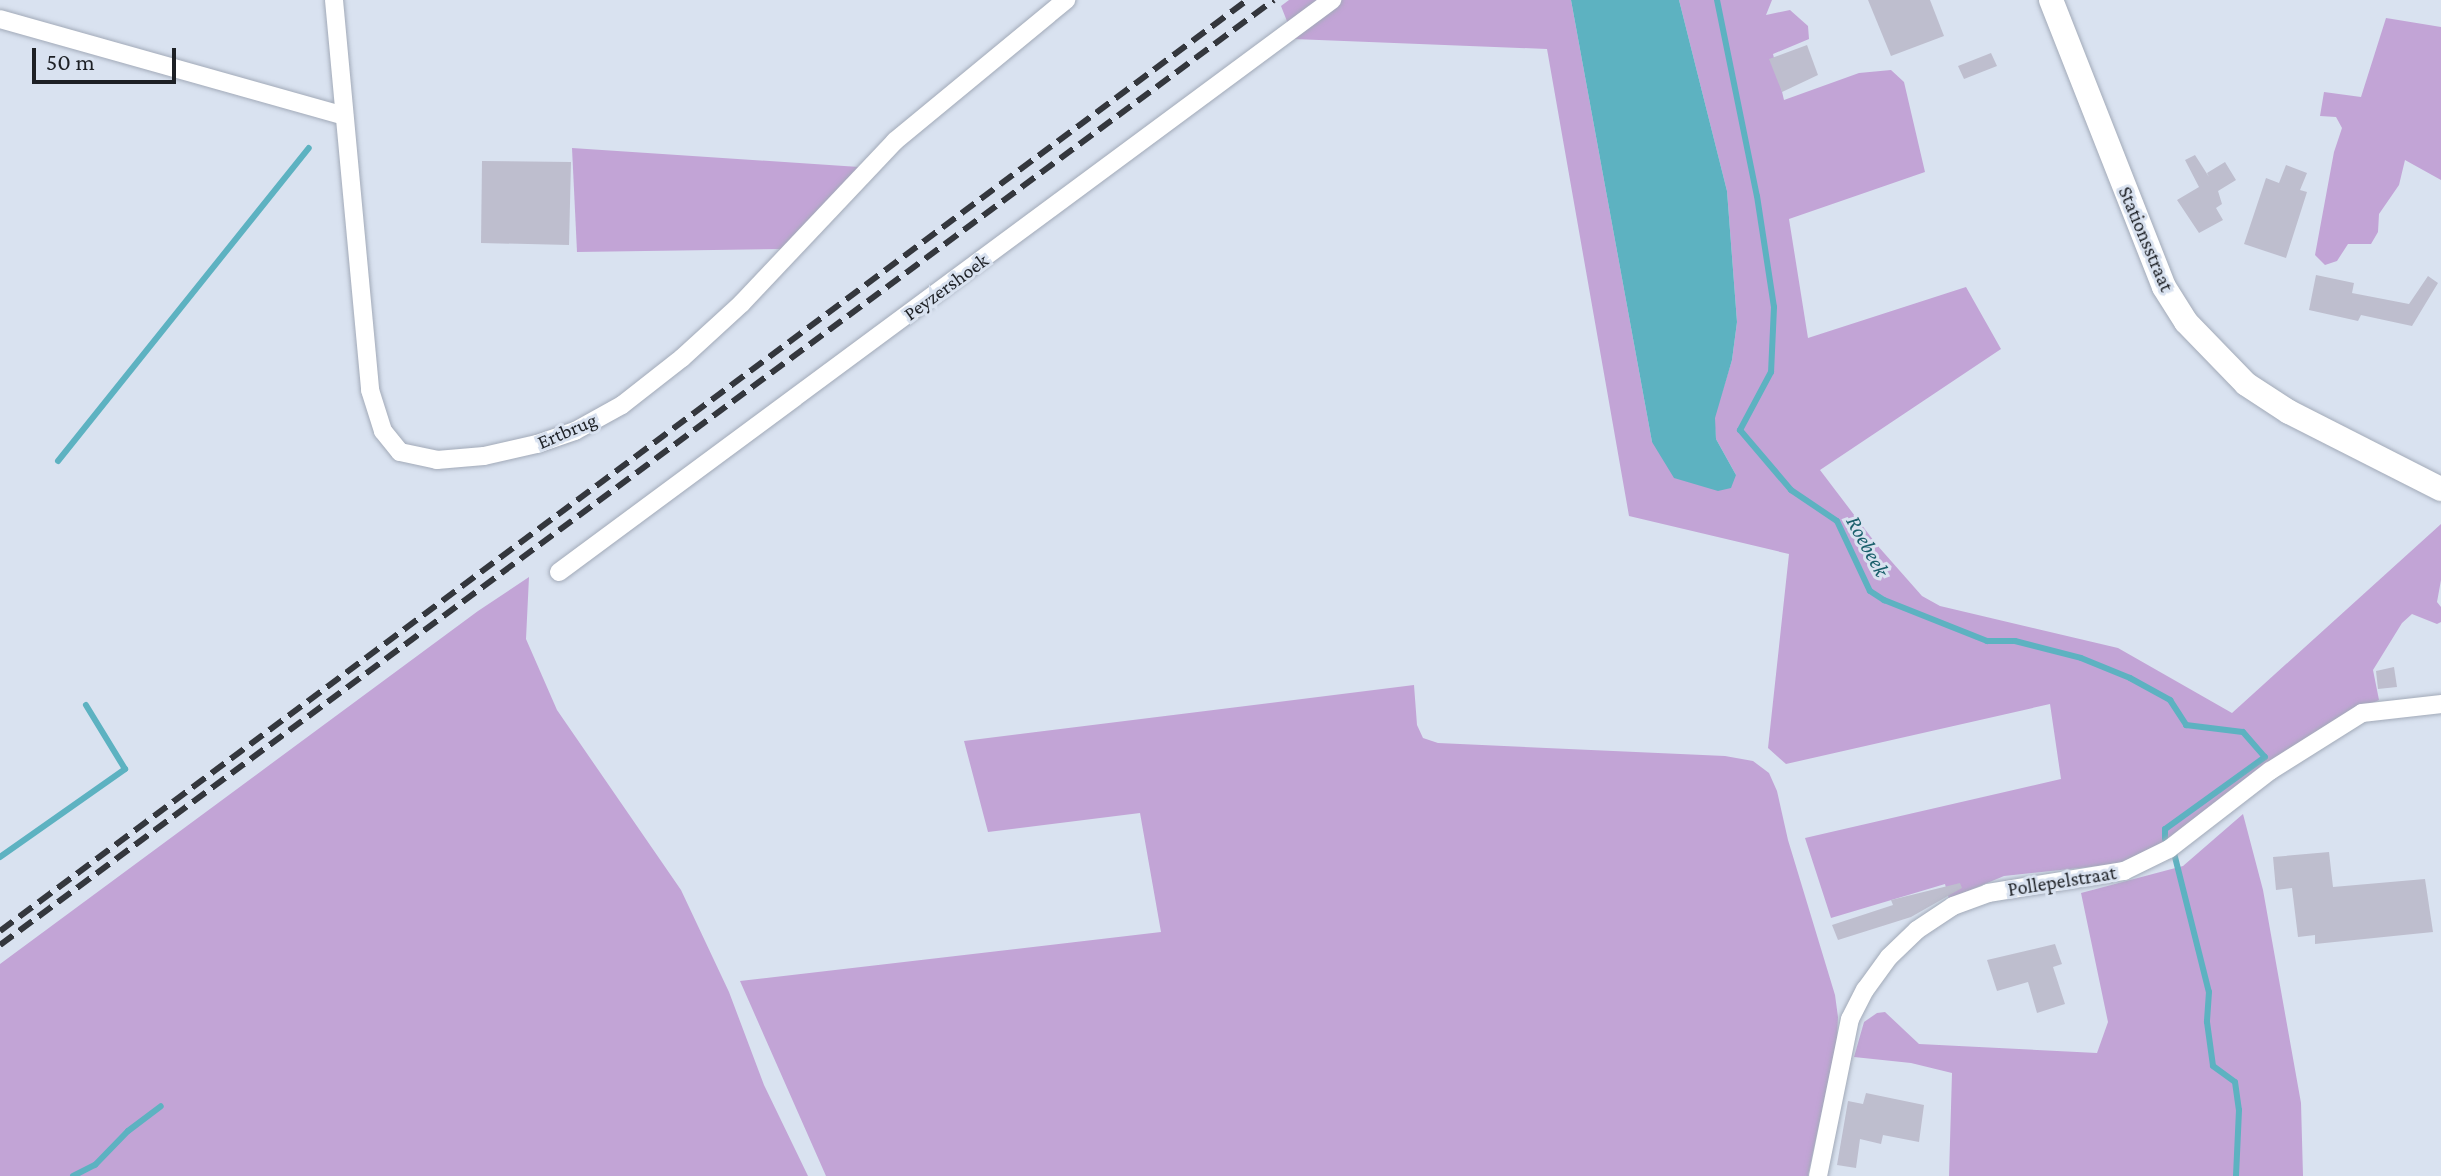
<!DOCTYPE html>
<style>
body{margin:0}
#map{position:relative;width:2441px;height:1176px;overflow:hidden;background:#d9e2f0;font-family:"Crimson Pro",serif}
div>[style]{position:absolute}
.green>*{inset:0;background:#c2a4d6}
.water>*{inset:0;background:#5db2c1}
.stream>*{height:6px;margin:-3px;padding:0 3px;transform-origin:3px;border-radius:3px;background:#5db2c1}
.building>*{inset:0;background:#bebece}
.roads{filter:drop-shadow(0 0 2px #a2aab8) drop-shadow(0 0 2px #a2aab8)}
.street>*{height:18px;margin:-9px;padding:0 9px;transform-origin:9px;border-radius:9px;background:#fff}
.secondary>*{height:24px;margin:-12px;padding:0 12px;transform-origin:12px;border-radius:12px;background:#fff}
.rail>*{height:6px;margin-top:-3px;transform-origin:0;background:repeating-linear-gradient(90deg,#34373d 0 16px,transparent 0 24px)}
span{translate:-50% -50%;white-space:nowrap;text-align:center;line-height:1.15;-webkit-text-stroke:6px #d9e2f0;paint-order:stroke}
.street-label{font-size:20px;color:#1d2025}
.water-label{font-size:22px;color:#1a5f6b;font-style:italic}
.scale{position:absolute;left:32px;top:48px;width:144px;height:36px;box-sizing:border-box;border:4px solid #1d2025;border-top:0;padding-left:10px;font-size:24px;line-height:28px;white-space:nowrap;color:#1d2025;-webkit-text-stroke:6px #d9e2f0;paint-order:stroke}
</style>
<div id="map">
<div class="green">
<i style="clip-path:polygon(1289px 0,1571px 0,1652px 442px,1736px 475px,1716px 439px,1714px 418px,1732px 360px,1737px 322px,1727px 191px,1679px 0,1772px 0,1766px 15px,1790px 10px,1808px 26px,1809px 39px,1773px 54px,1784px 100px,1859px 73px,1891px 70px,1904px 82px,1925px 172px,1789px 219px,1808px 338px,1966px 287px,2001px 349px,1820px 470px,1877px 545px,1922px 596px,1940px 606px,2118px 648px,2232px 713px,2441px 524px,2441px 580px,2437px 602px,2441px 607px,2441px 622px,2437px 624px,2412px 614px,2402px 623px,2373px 670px,2379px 700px,2329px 724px,2157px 847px,2117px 864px,2004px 876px,1949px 899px,1945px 884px,1831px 918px,1805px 838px,2061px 779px,2050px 704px,1786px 764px,1768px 748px,1789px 554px,1629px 516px,1547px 49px,1294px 39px,1281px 6px)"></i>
<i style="clip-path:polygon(2386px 18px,2441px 27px,2441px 180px,2405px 160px,2399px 185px,2379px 214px,2378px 232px,2371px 244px,2348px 244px,2337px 261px,2325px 265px,2315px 255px,2334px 152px,2342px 128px,2336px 117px,2320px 116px,2324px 92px,2361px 97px)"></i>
<i style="clip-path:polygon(572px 148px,859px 167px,782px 249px,577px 252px)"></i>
<i style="clip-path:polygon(529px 577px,526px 639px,557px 710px,681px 890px,729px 992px,764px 1085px,808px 1176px,0 1176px,0 964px,478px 611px)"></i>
<i style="clip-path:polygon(1414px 685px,1417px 725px,1423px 738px,1438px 743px,1725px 756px,1753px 761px,1769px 773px,1777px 791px,1788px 840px,1835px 995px,1838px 1017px,1837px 1040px,1808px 1176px,826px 1176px,740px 981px,1161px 932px,1140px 813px,988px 832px,964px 741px)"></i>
<i style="clip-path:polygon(2243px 814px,2263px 890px,2301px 1103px,2303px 1176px,1949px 1176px,1952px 1073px,1911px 1063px,1854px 1057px,1864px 1022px,1877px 1013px,1885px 1012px,1919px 1044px,2097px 1053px,2108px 1022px,2081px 893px,2183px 866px)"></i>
</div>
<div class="water">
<i style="clip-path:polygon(1571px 0,1679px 0,1727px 191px,1737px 322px,1732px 360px,1715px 418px,1716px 439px,1736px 475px,1731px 488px,1718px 491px,1674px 478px,1652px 442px)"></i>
</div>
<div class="stream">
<i style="left:1717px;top:0;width:200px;rotate:78.5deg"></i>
<i style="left:1757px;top:196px;width:112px;rotate:81.3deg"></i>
<i style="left:1774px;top:307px;width:65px;rotate:92.6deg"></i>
<i style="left:1771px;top:372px;width:66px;rotate:118.1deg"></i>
<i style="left:1740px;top:430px;width:79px;rotate:49.6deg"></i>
<i style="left:1791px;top:490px;width:55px;rotate:34deg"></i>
<i style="left:1837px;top:521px;width:77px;rotate:64.8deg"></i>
<i style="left:1870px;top:591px;width:17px;rotate:33deg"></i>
<i style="left:1884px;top:600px;width:111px;rotate:21.7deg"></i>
<i style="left:1987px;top:641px;width:28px"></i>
<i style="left:2015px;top:641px;width:68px;rotate:14.4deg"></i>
<i style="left:2081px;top:658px;width:53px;rotate:22.2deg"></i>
<i style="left:2130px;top:678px;width:46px;rotate:28.8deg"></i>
<i style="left:2170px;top:700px;width:30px;rotate:57deg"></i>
<i style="left:2186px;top:725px;width:57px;rotate:7deg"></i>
<i style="left:2243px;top:732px;width:33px;rotate:49deg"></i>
<i style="left:2265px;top:757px;width:123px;rotate:144.2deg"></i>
<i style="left:2165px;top:829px;width:10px;rotate:90deg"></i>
<i style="left:58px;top:461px;width:401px;rotate:-51.3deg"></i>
<i style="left:2174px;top:853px;width:143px;rotate:75.9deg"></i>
<i style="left:2209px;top:992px;width:30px;rotate:94deg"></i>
<i style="left:2207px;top:1022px;width:44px;rotate:82.2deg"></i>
<i style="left:2213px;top:1066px;width:27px;rotate:36deg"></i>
<i style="left:2235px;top:1082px;width:28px;rotate:82deg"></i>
<i style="left:2239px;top:1110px;width:66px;rotate:92.6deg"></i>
<i style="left:0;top:857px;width:153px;rotate:-35.1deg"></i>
<i style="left:125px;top:769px;width:75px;rotate:-121.4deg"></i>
<i style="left:73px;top:1176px;width:25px;rotate:-27deg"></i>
<i style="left:95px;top:1165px;width:47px;rotate:-45.9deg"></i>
<i style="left:128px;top:1131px;width:41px;rotate:-37.1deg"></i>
</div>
<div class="building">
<i style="clip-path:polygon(1868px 0,1930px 0,1944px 36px,1891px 56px)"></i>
<i style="clip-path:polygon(1807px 45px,1818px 75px,1782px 92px,1769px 59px)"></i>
<i style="clip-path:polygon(1991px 53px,1997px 66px,1964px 79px,1958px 66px)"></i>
<i style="clip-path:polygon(2195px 155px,2209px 177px,2207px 173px,2225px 162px,2236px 180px,2218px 191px,2222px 204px,2216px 208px,2223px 220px,2199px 233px,2177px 200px,2199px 187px,2185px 160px)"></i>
<i style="clip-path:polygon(482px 161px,571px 162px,569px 245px,481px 243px)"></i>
<i style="clip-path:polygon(2286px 165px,2307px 173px,2300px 190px,2307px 192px,2286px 258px,2244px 244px,2266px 178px,2279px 183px)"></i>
<i style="clip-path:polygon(2316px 275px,2354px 283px,2352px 293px,2409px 304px,2428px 276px,2438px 283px,2412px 326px,2361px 315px,2358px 321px,2309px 310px)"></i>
<i style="clip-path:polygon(2394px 667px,2397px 687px,2378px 689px,2376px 671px)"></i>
<i style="clip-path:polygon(2329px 852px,2333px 887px,2425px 879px,2433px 932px,2315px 944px,2315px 935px,2298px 937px,2292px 888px,2276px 890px,2273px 857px)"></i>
<i style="clip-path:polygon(1960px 883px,1962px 888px,1911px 917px,1838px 940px,1832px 925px,1893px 905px,1891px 900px)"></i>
<i style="clip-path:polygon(2055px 944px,2062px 964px,2053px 967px,2065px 1004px,2037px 1013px,2028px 982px,1997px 991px,1987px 960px)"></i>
<i style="clip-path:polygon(1866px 1093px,1924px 1105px,1919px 1142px,1883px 1135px,1881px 1144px,1860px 1139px,1856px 1168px,1837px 1165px,1848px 1101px,1863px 1104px)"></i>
</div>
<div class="roads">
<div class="street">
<i style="left:334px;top:0;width:392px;rotate:84.7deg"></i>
<i style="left:370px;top:390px;width:43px;rotate:72.4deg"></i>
<i style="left:383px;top:431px;width:27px;rotate:51deg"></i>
<i style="left:400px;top:452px;width:38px;rotate:12deg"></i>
<i style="left:437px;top:460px;width:47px;rotate:-4.9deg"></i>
<i style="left:484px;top:456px;width:54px;rotate:-12.8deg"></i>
<i style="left:537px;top:444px;width:40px;rotate:-18.9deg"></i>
<i style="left:575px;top:431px;width:54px;rotate:-29deg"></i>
<i style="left:622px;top:405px;width:76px;rotate:-38.1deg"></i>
<i style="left:682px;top:358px;width:81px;rotate:-42.5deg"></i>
<i style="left:742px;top:303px;width:223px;rotate:-46.6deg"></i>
<i style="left:895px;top:141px;width:222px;rotate:-39.5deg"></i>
<i style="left:0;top:19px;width:357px;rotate:15.7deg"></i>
<i style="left:559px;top:572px;width:962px;rotate:-36.5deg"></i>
<i style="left:1818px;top:1176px;width:160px;rotate:-78.5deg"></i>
<i style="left:1850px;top:1019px;width:33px;rotate:-63deg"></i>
<i style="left:1865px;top:990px;width:41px;rotate:-54deg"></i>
<i style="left:1889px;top:957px;width:39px;rotate:-44deg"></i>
<i style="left:1917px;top:930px;width:43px;rotate:-33.7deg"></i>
<i style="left:1953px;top:906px;width:37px;rotate:-20deg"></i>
<i style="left:1988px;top:893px;width:138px;rotate:-9.2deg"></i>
<i style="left:2124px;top:871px;width:50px;rotate:-26.1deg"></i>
<i style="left:2169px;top:849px;width:128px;rotate:-37.7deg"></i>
<i style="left:2270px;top:771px;width:109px;rotate:-32.2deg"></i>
<i style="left:2362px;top:713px;width:80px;rotate:-6.5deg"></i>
</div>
<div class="secondary">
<i style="left:2051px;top:0;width:308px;rotate:68.5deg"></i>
<i style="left:2164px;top:287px;width:41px;rotate:57.8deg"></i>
<i style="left:2186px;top:322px;width:86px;rotate:45.9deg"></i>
<i style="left:2246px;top:384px;width:51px;rotate:33.1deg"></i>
<i style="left:2289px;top:412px;width:170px;rotate:26.9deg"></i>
</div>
</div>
<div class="rail">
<i style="left:0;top:931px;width:1556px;rotate:-36.74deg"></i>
<i style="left:0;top:945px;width:1586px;rotate:-36.57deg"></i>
</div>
<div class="street-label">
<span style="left:2146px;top:239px;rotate:67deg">Stationsstraat</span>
<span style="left:946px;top:287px;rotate:-36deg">Peyzershoek</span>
<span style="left:567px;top:431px;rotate:-23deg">Ertbrug</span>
<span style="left:2062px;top:881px;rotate:-9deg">Pollepelstraat</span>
</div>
<div class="water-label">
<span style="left:1868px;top:546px;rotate:61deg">Roebeek</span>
</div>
<div class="scale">50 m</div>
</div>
